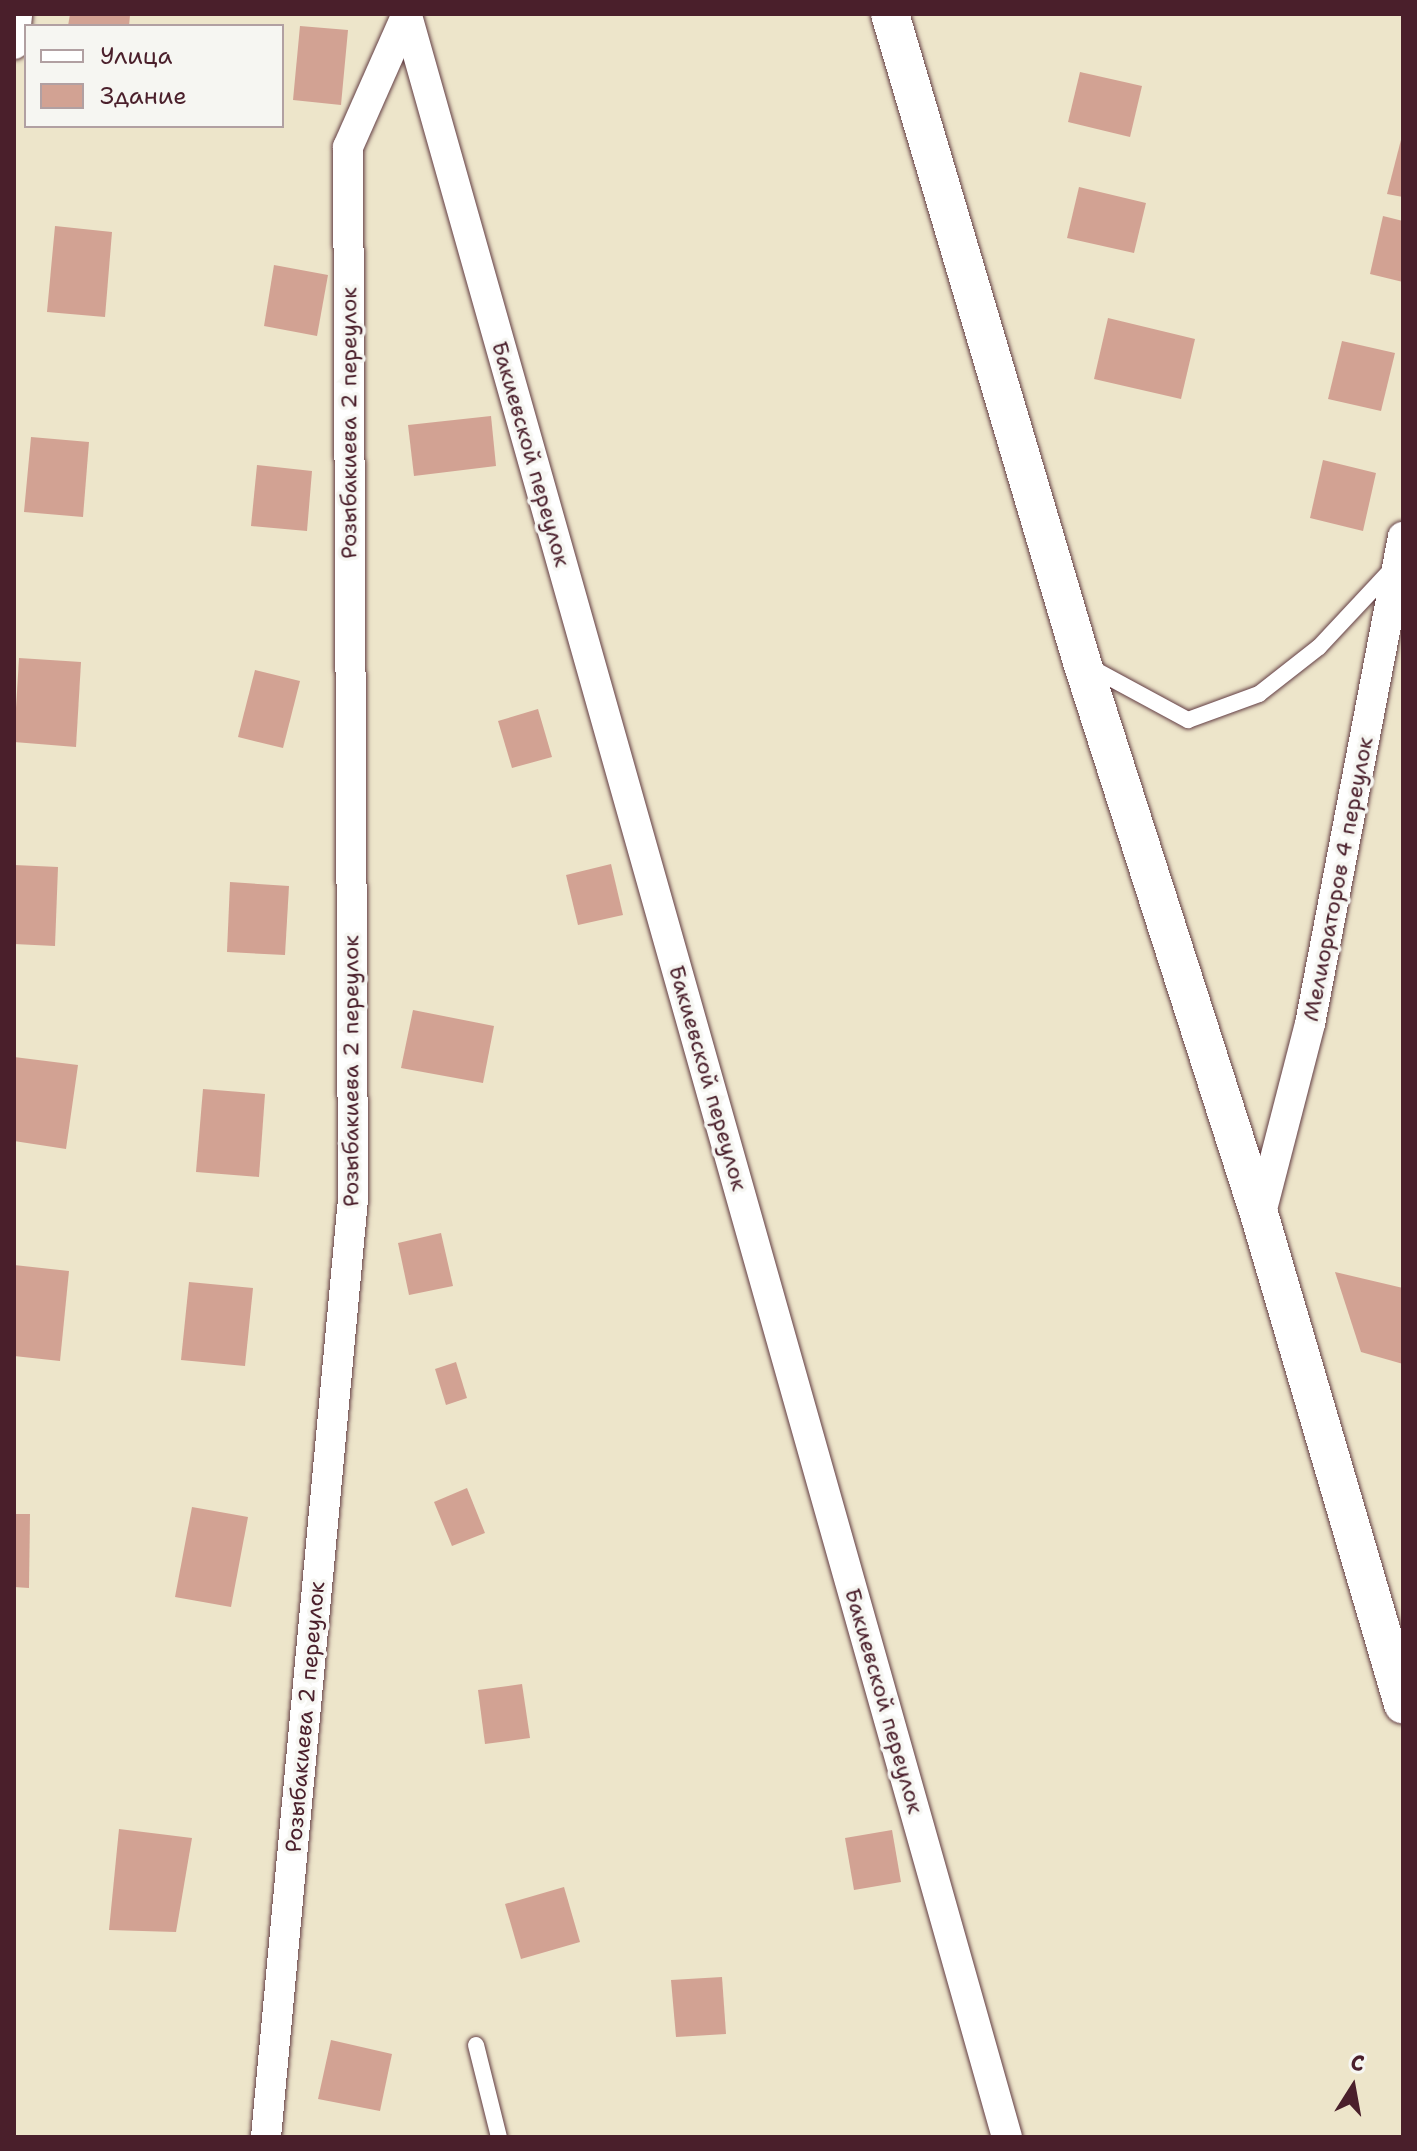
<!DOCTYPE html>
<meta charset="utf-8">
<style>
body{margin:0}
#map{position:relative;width:1417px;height:2151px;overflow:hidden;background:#ede5ca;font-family:"Shantell Sans",sans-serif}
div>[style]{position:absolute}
.building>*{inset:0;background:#d2a293}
.roads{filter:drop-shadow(0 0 2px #623d43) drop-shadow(0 0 2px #623d43)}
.service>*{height:16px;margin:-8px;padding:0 8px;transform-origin:8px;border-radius:8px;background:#fff}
.minor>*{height:30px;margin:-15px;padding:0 15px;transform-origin:15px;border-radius:15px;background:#fff}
.tertiary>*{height:38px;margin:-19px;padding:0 19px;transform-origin:19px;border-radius:19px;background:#fff}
span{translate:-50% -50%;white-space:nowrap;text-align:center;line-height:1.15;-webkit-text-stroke:7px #f6f6f2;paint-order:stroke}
.street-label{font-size:22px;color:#4a1f2b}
.frame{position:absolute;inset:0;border:16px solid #4a1f2b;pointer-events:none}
.legend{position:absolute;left:24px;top:24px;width:260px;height:104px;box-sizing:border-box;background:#f6f6f2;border:2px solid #b1a0a2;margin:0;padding:10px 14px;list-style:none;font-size:24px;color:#4a1f2b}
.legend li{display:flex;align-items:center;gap:16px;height:40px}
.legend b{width:40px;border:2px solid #b1a0a2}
.north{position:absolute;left:1313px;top:2047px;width:80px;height:80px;-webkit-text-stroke:6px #f6f6f2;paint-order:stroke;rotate:11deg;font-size:22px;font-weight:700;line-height:32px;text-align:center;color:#4a1f2b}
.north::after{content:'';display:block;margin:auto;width:28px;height:36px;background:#4a1f2b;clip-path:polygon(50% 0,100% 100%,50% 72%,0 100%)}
</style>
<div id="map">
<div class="building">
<i style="clip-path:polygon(70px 14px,117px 14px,130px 15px,129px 26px,68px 26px)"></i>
<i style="clip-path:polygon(300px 26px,348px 30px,341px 105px,293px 100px)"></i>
<i style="clip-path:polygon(1080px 72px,1142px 86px,1130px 137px,1068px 122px)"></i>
<i style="clip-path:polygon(1403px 132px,1403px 197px,1387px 194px)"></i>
<i style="clip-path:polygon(1079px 187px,1146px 203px,1134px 253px,1067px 238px)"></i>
<i style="clip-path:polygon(1383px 216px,1403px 221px,1403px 282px,1370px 274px)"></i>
<i style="clip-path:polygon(55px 226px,112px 232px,105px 317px,47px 312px)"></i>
<i style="clip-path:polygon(274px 265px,328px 275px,317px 336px,264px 326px)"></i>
<i style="clip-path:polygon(1108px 318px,1195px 339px,1181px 399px,1094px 379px)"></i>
<i style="clip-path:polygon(1342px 341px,1395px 353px,1381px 411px,1328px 399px)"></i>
<i style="clip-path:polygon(491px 416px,496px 466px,414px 476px,408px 425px)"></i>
<i style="clip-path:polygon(31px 437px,89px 442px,83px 517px,24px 512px)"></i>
<i style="clip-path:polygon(1323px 460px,1376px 473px,1363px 531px,1310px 518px)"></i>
<i style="clip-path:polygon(257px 465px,312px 471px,307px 531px,251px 526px)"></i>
<i style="clip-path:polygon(19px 658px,81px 662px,76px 747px,14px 742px)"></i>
<i style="clip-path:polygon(255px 670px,300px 681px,283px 748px,238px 737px)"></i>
<i style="clip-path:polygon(538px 709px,552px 757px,512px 768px,498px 721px)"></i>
<i style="clip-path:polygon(611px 864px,623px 915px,578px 925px,566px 875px)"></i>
<i style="clip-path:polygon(14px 865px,58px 867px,55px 946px,14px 944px)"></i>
<i style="clip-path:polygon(230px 882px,289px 886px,285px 955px,227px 952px)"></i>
<i style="clip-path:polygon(413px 1010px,494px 1026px,483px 1083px,401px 1068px)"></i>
<i style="clip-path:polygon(14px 1057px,78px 1065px,66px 1149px,14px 1141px)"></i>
<i style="clip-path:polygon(203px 1089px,265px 1094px,259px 1177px,196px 1172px)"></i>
<i style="clip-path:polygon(441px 1233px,453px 1286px,409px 1295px,398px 1243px)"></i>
<i style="clip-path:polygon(14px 1265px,69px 1271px,60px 1361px,14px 1356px)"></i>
<i style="clip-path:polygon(1335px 1272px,1403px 1288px,1403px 1364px,1361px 1352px)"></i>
<i style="clip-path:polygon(189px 1282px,253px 1288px,245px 1366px,181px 1360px)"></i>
<i style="clip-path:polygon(456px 1362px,467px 1398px,446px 1405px,435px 1369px)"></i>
<i style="clip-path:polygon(467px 1488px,485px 1533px,452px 1546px,434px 1502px)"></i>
<i style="clip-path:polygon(192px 1507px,248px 1517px,231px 1607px,175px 1597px)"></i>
<i style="clip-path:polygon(14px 1514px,30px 1514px,29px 1588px,14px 1587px)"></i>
<i style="clip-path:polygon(522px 1684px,530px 1738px,485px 1744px,478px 1690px)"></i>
<i style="clip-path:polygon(119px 1829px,192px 1838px,176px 1932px,109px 1930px)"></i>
<i style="clip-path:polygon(892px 1830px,901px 1882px,854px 1890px,845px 1838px)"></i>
<i style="clip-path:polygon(564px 1887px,580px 1942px,521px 1959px,505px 1904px)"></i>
<i style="clip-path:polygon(722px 1977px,726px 2034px,676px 2037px,671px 1980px)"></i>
<i style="clip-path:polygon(331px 2040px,392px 2054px,380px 2111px,318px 2099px)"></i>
</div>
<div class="roads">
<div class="service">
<i style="left:1088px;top:666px;width:114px;rotate:28.4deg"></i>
<i style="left:1188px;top:720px;width:76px;rotate:-20.1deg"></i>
<i style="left:1259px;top:694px;width:76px;rotate:-38.1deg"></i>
<i style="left:1319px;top:647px;width:107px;rotate:-46.9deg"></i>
<i style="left:476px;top:2045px;width:95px;rotate:76deg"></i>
</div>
<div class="minor">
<i style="left:408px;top:19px;width:2201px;rotate:74.21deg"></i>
<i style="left:14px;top:44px;width:30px;rotate:-84deg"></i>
<i style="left:1260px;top:1217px;width:199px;rotate:-75.5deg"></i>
<i style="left:1310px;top:1024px;width:496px;rotate:-79.2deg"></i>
<i style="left:266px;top:2137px;width:941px;rotate:-84.7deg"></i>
<i style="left:353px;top:1200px;width:1053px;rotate:-90.27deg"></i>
<i style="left:348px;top:147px;width:145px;rotate:-66.1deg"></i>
</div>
<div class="tertiary">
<i style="left:890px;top:14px;width:676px;rotate:73.5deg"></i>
<i style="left:1082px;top:662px;width:583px;rotate:72.22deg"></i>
<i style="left:1260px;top:1217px;width:508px;rotate:73.64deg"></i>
</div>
</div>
<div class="street-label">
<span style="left:349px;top:423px;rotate:-90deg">Розыбакиева 2 переулок</span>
<span style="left:531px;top:454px;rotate:74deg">Бакиевской переулок</span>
<span style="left:1338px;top:879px;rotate:-79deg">Мелиораторов 4 переулок</span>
<span style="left:351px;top:1071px;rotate:-90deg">Розыбакиева 2 переулок</span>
<span style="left:708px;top:1078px;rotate:74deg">Бакиевской переулок</span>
<span style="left:884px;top:1701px;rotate:74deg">Бакиевской переулок</span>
<span style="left:305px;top:1717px;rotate:-85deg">Розыбакиева 2 переулок</span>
</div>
<div class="frame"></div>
<ul class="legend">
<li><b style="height:10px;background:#fff"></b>Улица</li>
<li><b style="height:22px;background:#d2a293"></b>Здание</li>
</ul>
<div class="north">С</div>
</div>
